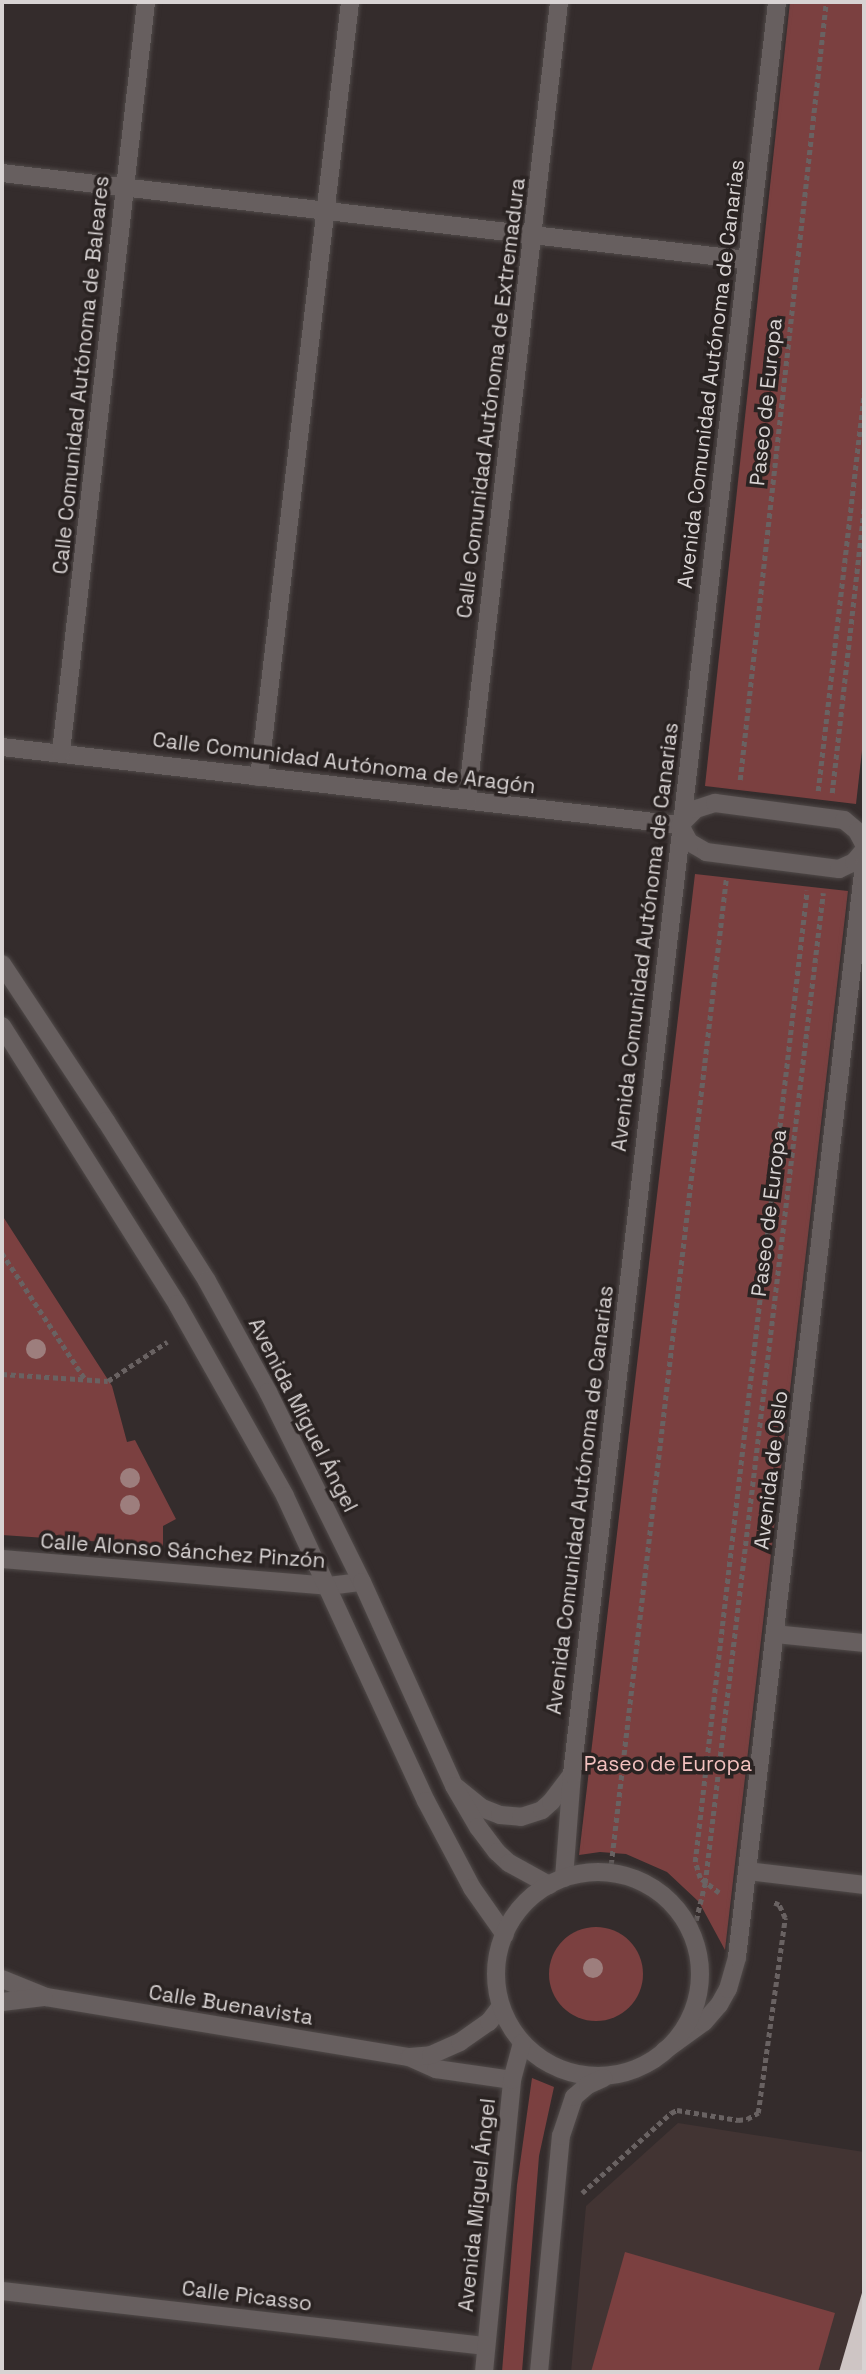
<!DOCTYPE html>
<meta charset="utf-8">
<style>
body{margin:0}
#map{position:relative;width:866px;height:2374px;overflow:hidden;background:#342c2c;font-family:"Space Grotesk",sans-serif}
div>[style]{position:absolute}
.built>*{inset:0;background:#423433}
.green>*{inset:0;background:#7b4040}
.round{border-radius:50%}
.building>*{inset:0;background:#cec5c4}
.path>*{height:4.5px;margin-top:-2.25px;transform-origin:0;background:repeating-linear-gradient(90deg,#696262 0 5px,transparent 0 8.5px)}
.roads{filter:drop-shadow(0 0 2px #504a49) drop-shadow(0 0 2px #504a49)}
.pedestrian>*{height:18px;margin:-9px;padding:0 9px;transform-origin:9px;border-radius:9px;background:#675f5f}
.minor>*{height:18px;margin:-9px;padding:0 9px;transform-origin:9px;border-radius:9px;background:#675f5f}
.tertiary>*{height:18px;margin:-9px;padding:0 9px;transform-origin:9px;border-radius:9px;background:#675f5f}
.tertiary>.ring{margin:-9px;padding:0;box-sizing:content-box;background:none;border:18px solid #675f5f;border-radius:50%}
.trees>*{width:20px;height:20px;margin:-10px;border-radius:50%;background:#9d7e7d}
span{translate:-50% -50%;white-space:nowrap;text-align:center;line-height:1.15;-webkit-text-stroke:7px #2a2322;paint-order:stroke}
.street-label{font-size:21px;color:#d8d3d3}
.park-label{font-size:21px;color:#f3c1bf}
.frame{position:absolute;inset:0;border:4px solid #d8d3d3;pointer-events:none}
</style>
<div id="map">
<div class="built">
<i style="clip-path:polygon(678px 2123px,864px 2152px,864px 2372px,571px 2372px,586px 2206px)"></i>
</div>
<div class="green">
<i style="clip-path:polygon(790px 2px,864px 2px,864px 733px,856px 804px,705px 786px)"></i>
<i style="clip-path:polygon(695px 874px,848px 891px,725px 1950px,699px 1902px,667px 1872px,626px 1854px,600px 1852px,579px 1855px)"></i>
<i style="clip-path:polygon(2px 1215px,112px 1386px,127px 1442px,135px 1440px,176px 1519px,163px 1526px,163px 1546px,2px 1535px)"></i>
<i class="round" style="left:549px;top:1927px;width:94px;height:94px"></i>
<i style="clip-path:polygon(532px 2078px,554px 2087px,539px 2156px,522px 2372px,502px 2372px,517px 2185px)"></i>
<i style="clip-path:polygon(625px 2252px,835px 2313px,818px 2372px,591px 2372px)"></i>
</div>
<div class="building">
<i style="clip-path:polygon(864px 2286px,864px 2365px,862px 2372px,839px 2372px)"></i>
</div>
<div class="path">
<i style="left:740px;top:780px;width:783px;rotate:-83.69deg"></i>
<i style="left:818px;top:791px;width:402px;rotate:-83.4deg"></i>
<i style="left:832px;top:793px;width:287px;rotate:-83.6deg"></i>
<i style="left:2px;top:1253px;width:151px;rotate:56.6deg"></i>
<i style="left:2px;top:1374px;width:106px;rotate:3.8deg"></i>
<i style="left:108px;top:1381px;width:71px;rotate:-33.5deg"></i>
<i style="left:610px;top:1873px;width:1000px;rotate:-83.34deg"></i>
<i style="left:719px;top:1893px;width:24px;rotate:-142deg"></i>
<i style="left:700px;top:1878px;width:17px;rotate:-107deg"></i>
<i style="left:695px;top:1862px;width:978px;rotate:-83.43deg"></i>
<i style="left:692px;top:1937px;width:56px;rotate:-76.5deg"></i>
<i style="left:705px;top:1883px;width:997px;rotate:-83.2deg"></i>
<i style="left:582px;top:2193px;width:120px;rotate:-42deg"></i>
<i style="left:671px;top:2113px;width:7px;rotate:-27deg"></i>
<i style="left:677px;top:2110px;width:62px;rotate:9.3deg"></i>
<i style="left:738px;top:2120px;width:9px;rotate:-6deg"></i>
<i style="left:747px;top:2119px;width:13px;rotate:-29deg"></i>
<i style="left:758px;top:2113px;width:197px;rotate:-82.1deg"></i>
<i style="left:785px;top:1918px;width:14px;rotate:-115deg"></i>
<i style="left:779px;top:1905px;width:8px;rotate:-157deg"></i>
</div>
<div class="roads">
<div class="pedestrian">
<i style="left:2px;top:173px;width:750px;rotate:6.66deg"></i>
</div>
<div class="minor">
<i style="left:2px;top:747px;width:682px;rotate:6.56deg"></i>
<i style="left:61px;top:752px;width:755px;rotate:-83.53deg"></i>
<i style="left:259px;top:777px;width:780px;rotate:-83.3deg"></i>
<i style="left:467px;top:800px;width:803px;rotate:-83.42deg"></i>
<i style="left:680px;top:825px;width:19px;rotate:62deg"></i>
<i style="left:689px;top:842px;width:20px;rotate:30deg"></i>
<i style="left:706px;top:852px;width:134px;rotate:7.3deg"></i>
<i style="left:839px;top:869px;width:17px;rotate:-25deg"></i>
<i style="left:854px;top:862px;width:16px;rotate:-50deg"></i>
<i style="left:680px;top:825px;width:23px;rotate:-45deg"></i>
<i style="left:696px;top:809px;width:20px;rotate:-18deg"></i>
<i style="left:715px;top:803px;width:130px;rotate:7.5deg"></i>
<i style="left:844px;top:820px;width:17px;rotate:40deg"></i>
<i style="left:857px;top:831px;width:15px;rotate:62deg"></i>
<i style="left:2px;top:1559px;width:327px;rotate:4.7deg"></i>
<i style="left:328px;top:1586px;width:34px;rotate:-7deg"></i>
<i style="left:775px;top:1634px;width:89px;rotate:5.8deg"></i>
<i style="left:456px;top:1787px;width:33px;rotate:39deg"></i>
<i style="left:482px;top:1808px;width:19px;rotate:21deg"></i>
<i style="left:500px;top:1815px;width:21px;rotate:5deg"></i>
<i style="left:521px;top:1817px;width:22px;rotate:-18deg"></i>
<i style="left:542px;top:1810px;width:12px;rotate:-42deg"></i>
<i style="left:551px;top:1802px;width:35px;rotate:-53deg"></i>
<i style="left:747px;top:1871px;width:118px;rotate:6.8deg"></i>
<i style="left:564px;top:1878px;width:104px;rotate:-85.6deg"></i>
<i style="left:572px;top:1774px;width:1784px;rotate:-83.4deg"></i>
<i style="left:2px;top:1979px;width:48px;rotate:22.2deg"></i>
<i style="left:46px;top:1997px;width:368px;rotate:9.4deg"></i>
<i style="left:409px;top:2057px;width:30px;rotate:24deg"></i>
<i style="left:436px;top:2069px;width:77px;rotate:8.2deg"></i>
<i style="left:2px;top:2002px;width:42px;rotate:-6.8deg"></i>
<i style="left:664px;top:2051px;width:49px;rotate:-35.9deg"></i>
<i style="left:704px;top:2022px;width:23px;rotate:-49deg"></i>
<i style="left:719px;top:2005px;width:18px;rotate:-61deg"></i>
<i style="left:728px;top:1989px;width:33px;rotate:-74deg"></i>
<i style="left:737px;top:1957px;width:1099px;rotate:-83.37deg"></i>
<i style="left:410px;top:2057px;width:21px;rotate:-5deg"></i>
<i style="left:431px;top:2055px;width:32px;rotate:-24deg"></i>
<i style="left:460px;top:2042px;width:35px;rotate:-35deg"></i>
<i style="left:489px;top:2022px;width:20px;rotate:-53deg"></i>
<i style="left:2px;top:2291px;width:487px;rotate:6.5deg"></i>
</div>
<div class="tertiary">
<i style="left:2px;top:964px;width:188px;rotate:56.5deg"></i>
<i style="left:106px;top:1121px;width:189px;rotate:57.7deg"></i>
<i style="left:207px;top:1281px;width:127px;rotate:61.2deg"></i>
<i style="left:268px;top:1392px;width:212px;rotate:63.7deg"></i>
<i style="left:362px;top:1582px;width:224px;rotate:65.7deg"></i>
<i style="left:454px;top:1786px;width:48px;rotate:59.7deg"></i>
<i style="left:478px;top:1827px;width:31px;rotate:53deg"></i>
<i style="left:497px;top:1852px;width:16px;rotate:43deg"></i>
<i style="left:509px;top:1863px;width:46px;rotate:28.8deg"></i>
<i style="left:2px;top:1026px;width:328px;rotate:57.8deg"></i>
<i style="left:177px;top:1304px;width:220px;rotate:60.6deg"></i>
<i style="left:285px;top:1496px;width:336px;rotate:65.2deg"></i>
<i style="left:426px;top:1801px;width:98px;rotate:62.1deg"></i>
<i style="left:472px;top:1888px;width:57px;rotate:54.9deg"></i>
<i class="ring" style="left:496px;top:1872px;width:186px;height:186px"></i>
<i style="left:484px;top:2372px;width:293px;rotate:-84.5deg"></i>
<i style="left:512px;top:2080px;width:38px;rotate:-75deg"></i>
<i style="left:539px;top:2372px;width:237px;rotate:-84.7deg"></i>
<i style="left:561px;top:2136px;width:41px;rotate:-71.6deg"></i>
<i style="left:574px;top:2097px;width:18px;rotate:-41deg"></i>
<i style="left:588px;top:2085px;width:17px;rotate:-24deg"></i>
</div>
</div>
<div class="trees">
<i style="left:36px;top:1349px"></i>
<i style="left:130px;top:1478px"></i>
<i style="left:130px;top:1505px"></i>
<i style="left:593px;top:1968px"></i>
</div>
<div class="street-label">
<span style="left:711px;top:374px;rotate:-83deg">Avenida Comunidad Autónoma de Canarias</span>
<span style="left:81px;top:375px;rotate:-84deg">Calle Comunidad Autónoma de Baleares</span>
<span style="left:491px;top:398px;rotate:-83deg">Calle Comunidad Autónoma de Extremadura</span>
<span style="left:766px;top:402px;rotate:-84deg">Paseo de Europa</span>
<span style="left:344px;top:763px;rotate:7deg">Calle Comunidad Autónoma de Aragón</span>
<span style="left:645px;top:937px;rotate:-83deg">Avenida Comunidad Autónoma de Canarias</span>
<span style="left:769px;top:1213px;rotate:-83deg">Paseo de Europa</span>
<span style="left:303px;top:1415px;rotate:63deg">Avenida Miguel Ángel</span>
<span style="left:771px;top:1470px;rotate:-83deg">Avenida de Oslo</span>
<span style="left:580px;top:1500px;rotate:-83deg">Avenida Comunidad Autónoma de Canarias</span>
<span style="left:183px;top:1551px;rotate:4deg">Calle Alonso Sánchez Pinzón</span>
<span style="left:231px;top:2005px;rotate:9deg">Calle Buenavista</span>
<span style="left:477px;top:2205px;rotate:-84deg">Avenida Miguel Ángel</span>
<span style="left:247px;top:2296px;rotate:7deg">Calle Picasso</span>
</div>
<div class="park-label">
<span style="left:668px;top:1764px">Paseo de Europa</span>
</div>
<div class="frame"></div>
</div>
